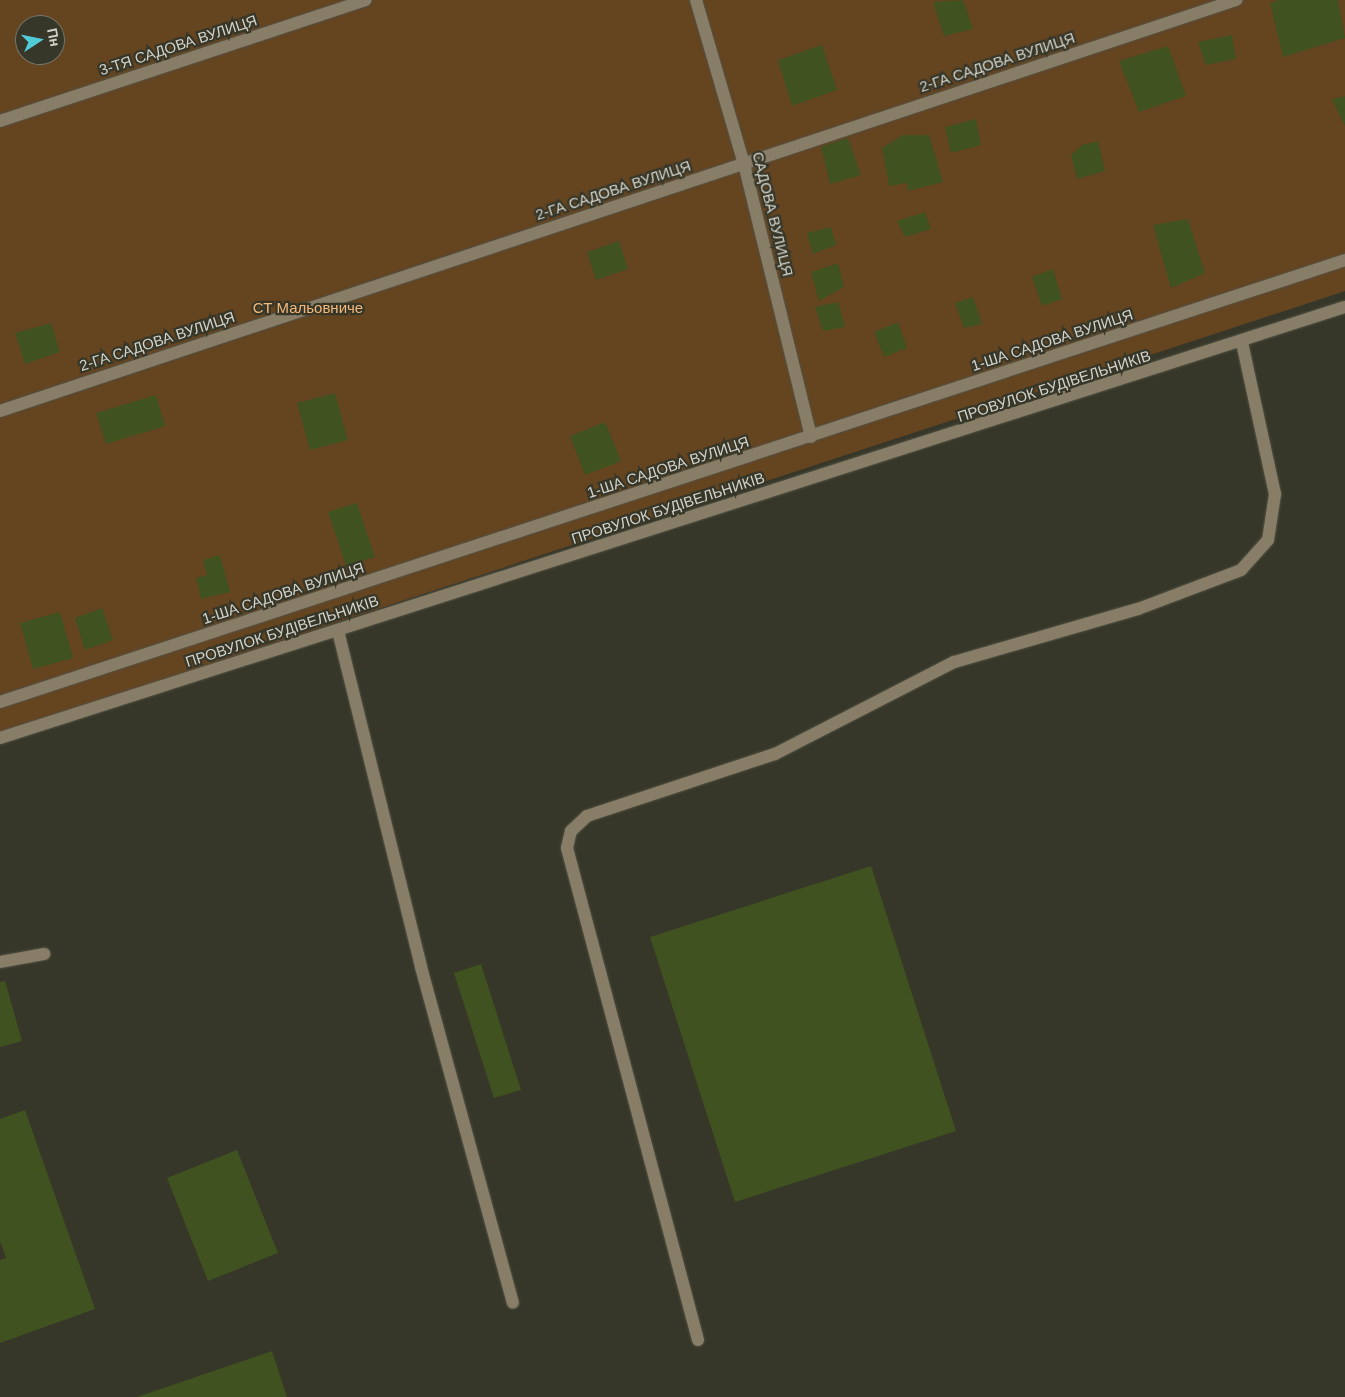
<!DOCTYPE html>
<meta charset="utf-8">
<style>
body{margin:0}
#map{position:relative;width:1345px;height:1397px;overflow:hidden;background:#373729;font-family:Helvetica,sans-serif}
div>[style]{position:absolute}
.green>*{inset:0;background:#654420}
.building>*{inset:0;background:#40521f}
.roads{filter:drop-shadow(0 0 1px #535346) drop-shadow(0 0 1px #535346)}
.minor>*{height:12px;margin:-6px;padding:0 6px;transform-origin:6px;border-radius:6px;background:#887e67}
span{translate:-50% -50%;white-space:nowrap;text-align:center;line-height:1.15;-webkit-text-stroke:4.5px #373729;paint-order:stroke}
.street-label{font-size:15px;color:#d2d2ca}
.park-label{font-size:15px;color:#f6b879}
.north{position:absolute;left:15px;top:15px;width:50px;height:50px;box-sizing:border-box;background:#373729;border:1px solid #757569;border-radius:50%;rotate:79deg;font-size:14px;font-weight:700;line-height:20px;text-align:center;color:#d2d2ca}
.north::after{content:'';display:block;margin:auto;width:18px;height:22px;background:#52cbd8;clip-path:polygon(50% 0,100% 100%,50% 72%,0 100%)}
</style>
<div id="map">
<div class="green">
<i style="clip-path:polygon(evenodd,0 0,1345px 0,1345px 291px,0 733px,0 0,25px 25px,55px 25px,55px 55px,25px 55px,25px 25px)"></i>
</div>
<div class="building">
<i style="clip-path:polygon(963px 0,973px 29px,944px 36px,933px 2px)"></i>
<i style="clip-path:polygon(1279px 0,1338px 0,1345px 38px,1283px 57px,1270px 3px)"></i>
<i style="clip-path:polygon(1232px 35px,1236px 59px,1206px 65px,1198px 42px)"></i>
<i style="clip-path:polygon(822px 45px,837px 90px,792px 106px,778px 60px)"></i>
<i style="clip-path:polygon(1168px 46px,1186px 96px,1139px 112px,1119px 61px)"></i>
<i style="clip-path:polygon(1345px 96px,1345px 126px,1332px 99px)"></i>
<i style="clip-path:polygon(976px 119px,981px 145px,951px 153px,945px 127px)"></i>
<i style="clip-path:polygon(903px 135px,929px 135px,943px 182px,908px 191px,907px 183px,889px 186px,882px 148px)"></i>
<i style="clip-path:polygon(848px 138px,861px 175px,830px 184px,821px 147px)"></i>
<i style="clip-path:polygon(1098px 141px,1105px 171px,1077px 179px,1071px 155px,1082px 145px)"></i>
<i style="clip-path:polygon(925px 212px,931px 229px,905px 237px,897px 221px)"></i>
<i style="clip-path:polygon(1188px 219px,1205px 273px,1171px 288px,1153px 225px)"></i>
<i style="clip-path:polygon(831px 227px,836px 245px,813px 254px,807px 233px)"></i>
<i style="clip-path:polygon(619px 241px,628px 269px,596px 280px,587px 252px)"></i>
<i style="clip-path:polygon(838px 263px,844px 287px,819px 301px,811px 272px)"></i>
<i style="clip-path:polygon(1053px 269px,1062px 299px,1042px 306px,1032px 277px)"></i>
<i style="clip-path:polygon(973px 297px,982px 324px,964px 328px,955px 303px)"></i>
<i style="clip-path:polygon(838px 302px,845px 327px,823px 331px,815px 307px)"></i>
<i style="clip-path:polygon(898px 322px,907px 348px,884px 357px,874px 332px)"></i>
<i style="clip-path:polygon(51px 323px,60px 352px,25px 364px,15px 333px)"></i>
<i style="clip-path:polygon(335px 393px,348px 440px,310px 450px,297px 403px)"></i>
<i style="clip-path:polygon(156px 395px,165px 426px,106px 444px,96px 413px)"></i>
<i style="clip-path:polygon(605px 422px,621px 461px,585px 475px,570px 436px)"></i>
<i style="clip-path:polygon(357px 503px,375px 557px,346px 566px,328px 512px)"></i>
<i style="clip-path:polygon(220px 555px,230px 592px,201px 599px,196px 578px,207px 575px,203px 560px)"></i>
<i style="clip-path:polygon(102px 608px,113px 640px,85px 650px,75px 618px)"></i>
<i style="clip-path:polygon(60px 612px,73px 658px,33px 669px,20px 623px)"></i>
<i style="clip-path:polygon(871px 866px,956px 1131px,735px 1202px,650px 937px)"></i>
<i style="clip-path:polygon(481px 964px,521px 1090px,494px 1098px,454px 973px)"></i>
<i style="clip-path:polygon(5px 981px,22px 1041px,0 1047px,0 982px)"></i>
<i style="clip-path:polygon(25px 1110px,95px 1309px,0 1343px,0 1260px,6px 1258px,0 1241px,0 1119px)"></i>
<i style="clip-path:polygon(237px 1150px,278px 1253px,208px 1281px,167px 1178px)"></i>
<i style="clip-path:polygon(272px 1351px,287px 1397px,137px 1397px)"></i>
</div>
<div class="roads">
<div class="minor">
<i style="left:696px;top:0;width:171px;rotate:73.7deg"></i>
<i style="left:744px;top:164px;width:281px;rotate:76.2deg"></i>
<i style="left:0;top:121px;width:385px;rotate:-18.3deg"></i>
<i style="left:0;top:411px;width:1303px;rotate:-18.39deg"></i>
<i style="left:338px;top:631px;width:346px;rotate:76.1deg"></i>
<i style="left:421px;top:967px;width:348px;rotate:74.7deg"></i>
<i style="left:0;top:702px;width:1416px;rotate:-18.19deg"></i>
<i style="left:0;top:738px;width:1412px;rotate:-17.77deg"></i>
<i style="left:0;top:962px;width:45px;rotate:-10.3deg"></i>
<i style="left:698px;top:1340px;width:509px;rotate:-104.91deg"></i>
<i style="left:567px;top:848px;width:17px;rotate:-77deg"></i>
<i style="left:571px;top:831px;width:22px;rotate:-43deg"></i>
<i style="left:587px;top:816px;width:198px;rotate:-18.3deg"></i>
<i style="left:775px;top:754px;width:201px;rotate:-27.2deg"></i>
<i style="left:954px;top:662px;width:191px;rotate:-16.1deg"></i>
<i style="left:1138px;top:609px;width:110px;rotate:-20.7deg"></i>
<i style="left:1241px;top:570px;width:40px;rotate:-48deg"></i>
<i style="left:1268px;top:540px;width:47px;rotate:-81.3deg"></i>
<i style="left:1275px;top:494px;width:155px;rotate:-102.3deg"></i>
</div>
</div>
<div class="street-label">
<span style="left:178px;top:45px;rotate:-18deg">3-ТЯ САДОВА ВУЛИЦЯ</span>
<span style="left:997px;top:62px;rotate:-18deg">2-ГА САДОВА ВУЛИЦЯ</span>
<span style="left:613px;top:190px;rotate:-18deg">2-ГА САДОВА ВУЛИЦЯ</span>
<span style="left:773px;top:214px;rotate:76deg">САДОВА ВУЛИЦЯ</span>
<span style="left:1052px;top:340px;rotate:-18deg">1-ША САДОВА ВУЛИЦЯ</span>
<span style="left:157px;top:341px;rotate:-18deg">2-ГА САДОВА ВУЛИЦЯ</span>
<span style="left:1054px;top:386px;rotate:-18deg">ПРОВУЛОК БУДІВЕЛЬНИКІВ</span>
<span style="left:668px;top:467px;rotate:-18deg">1-ША САДОВА ВУЛИЦЯ</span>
<span style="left:668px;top:508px;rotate:-18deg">ПРОВУЛОК БУДІВЕЛЬНИКІВ</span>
<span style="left:283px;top:593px;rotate:-18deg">1-ША САДОВА ВУЛИЦЯ</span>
<span style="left:282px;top:631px;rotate:-18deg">ПРОВУЛОК БУДІВЕЛЬНИКІВ</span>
</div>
<div class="park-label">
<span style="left:308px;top:308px">СТ Мальовниче</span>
</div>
<div class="north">Пн</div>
</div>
